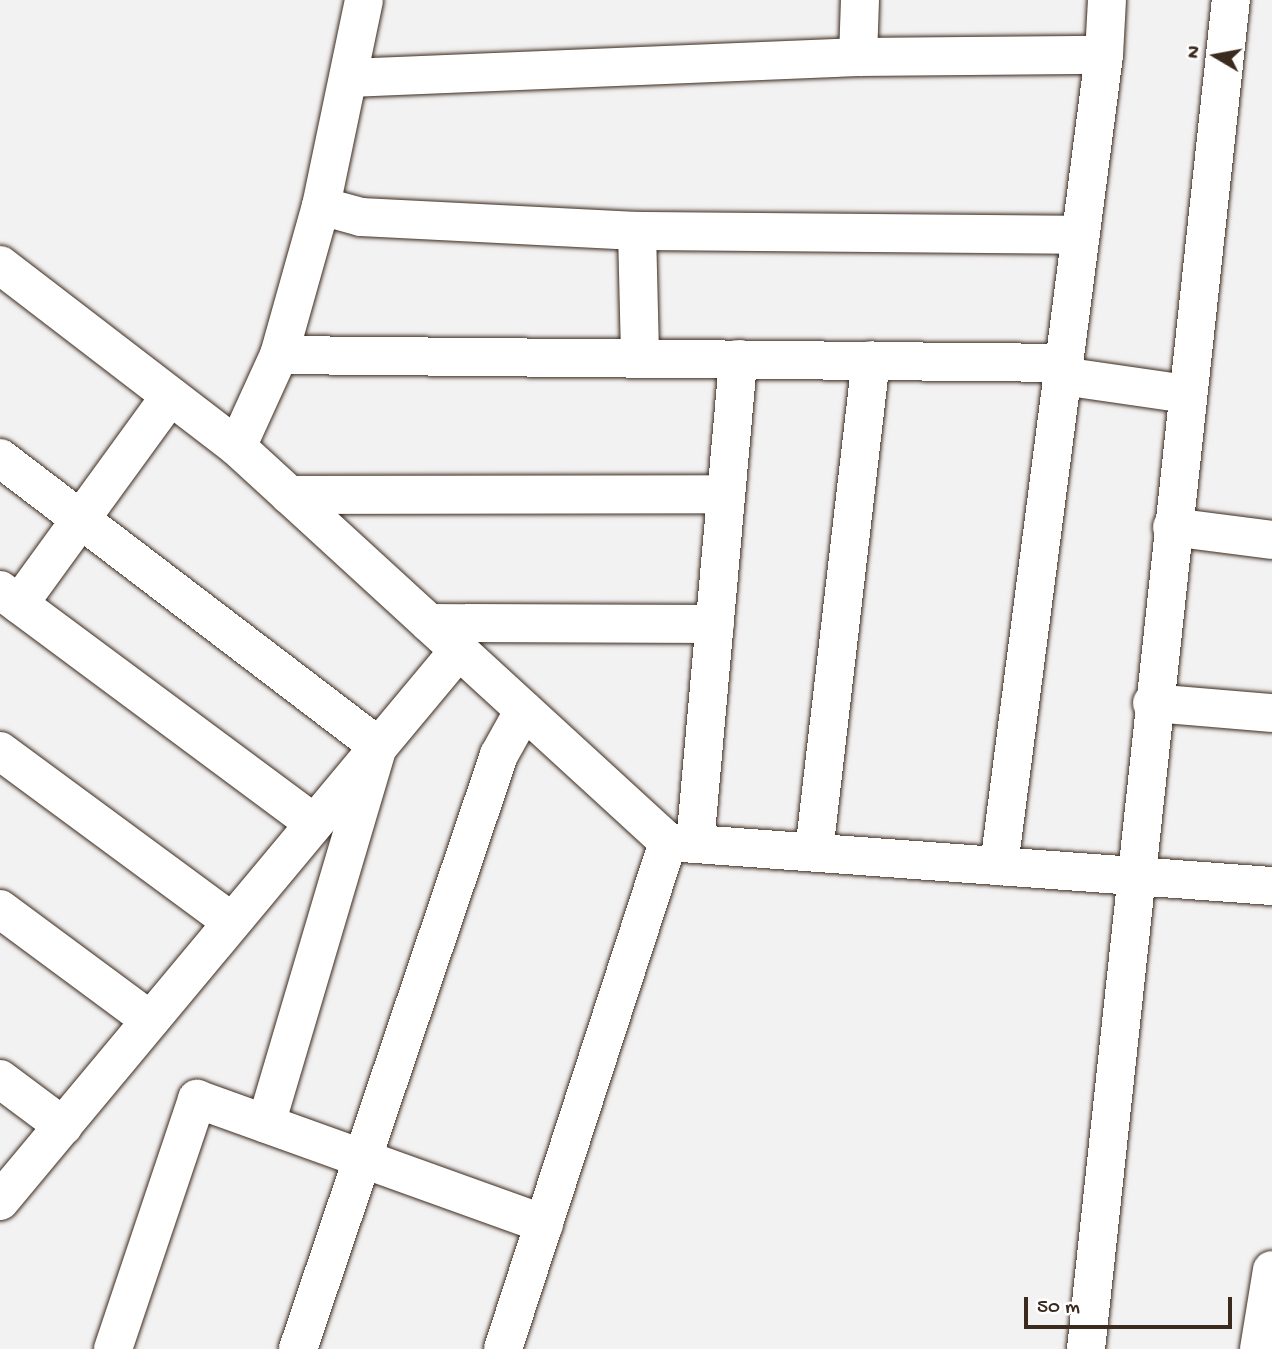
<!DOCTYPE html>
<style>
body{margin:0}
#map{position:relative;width:1272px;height:1349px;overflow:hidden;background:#f3f2f2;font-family:"Gochi Hand",sans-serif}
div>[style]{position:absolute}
.roads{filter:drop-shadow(0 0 2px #3b2a1e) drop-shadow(0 0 2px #3b2a1e)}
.minor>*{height:38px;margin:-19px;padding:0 19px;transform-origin:19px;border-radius:19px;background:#fff}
span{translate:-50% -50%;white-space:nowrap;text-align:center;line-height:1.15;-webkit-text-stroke:5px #fff;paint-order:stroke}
.north{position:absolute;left:1181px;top:21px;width:70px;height:70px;-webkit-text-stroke:5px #fff;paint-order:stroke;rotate:280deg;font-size:19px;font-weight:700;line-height:28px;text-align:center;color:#3b2a1e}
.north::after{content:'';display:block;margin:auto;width:24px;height:32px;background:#3b2a1e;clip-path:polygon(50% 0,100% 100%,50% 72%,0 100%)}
.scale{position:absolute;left:1024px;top:1297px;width:208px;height:32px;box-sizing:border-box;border:4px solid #3b2a1e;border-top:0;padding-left:9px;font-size:21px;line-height:24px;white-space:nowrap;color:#3b2a1e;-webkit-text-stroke:5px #fff;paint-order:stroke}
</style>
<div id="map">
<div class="roads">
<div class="minor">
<i style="left:1104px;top:55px;width:55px;rotate:-86.9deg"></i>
<i style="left:858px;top:57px;width:57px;rotate:-88deg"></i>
<i style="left:349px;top:78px;width:509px;rotate:-2.36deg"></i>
<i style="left:858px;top:57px;width:246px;rotate:-0.5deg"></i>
<i style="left:1104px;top:55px;width:818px;rotate:97.38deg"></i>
<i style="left:321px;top:206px;width:41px;rotate:15.4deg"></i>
<i style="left:361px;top:217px;width:276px;rotate:2.9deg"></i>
<i style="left:637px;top:231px;width:443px;rotate:0.5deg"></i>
<i style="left:637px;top:231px;width:127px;rotate:88.6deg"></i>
<i style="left:0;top:265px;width:299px;rotate:37.5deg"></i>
<i style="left:237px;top:447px;width:585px;rotate:42.5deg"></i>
<i style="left:668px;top:842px;width:533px;rotate:108.03deg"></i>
<i style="left:279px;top:355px;width:155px;rotate:-74.3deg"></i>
<i style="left:321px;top:206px;width:210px;rotate:-78.2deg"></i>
<i style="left:1062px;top:376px;width:126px;rotate:8.2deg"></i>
<i style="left:237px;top:447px;width:101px;rotate:-65.5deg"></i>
<i style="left:279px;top:355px;width:785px;rotate:0.58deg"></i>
<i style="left:0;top:458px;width:475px;rotate:37.3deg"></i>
<i style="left:378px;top:746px;width:394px;rotate:106.5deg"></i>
<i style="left:289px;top:495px;width:437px;rotate:-0.1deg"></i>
<i style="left:1172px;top:527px;width:101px;rotate:7.4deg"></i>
<i style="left:0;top:590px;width:391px;rotate:36.6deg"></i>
<i style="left:19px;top:604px;width:257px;rotate:-54deg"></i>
<i style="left:429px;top:623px;width:286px;rotate:0.2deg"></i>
<i style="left:1152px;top:703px;width:120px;rotate:4.8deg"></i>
<i style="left:0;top:751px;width:288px;rotate:36.4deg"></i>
<i style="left:668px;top:842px;width:606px;rotate:4.17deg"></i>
<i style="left:695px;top:844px;width:487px;rotate:-84.9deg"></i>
<i style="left:814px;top:852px;width:495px;rotate:-83.4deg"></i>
<i style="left:0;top:909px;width:187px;rotate:36.5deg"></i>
<i style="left:0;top:1079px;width:79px;rotate:36.7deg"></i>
<i style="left:0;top:1201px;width:717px;rotate:-50.2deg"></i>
<i style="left:113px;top:1349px;width:264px;rotate:-71.4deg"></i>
<i style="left:197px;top:1099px;width:369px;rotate:19.8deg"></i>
<i style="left:298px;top:1349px;width:627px;rotate:-71.31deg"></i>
<i style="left:499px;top:755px;width:51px;rotate:-60.9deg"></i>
<i style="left:1086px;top:1349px;width:1357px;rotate:-83.87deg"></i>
<i style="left:1259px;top:1349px;width:80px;rotate:-80.7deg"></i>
</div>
</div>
<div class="north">N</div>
<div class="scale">50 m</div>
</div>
